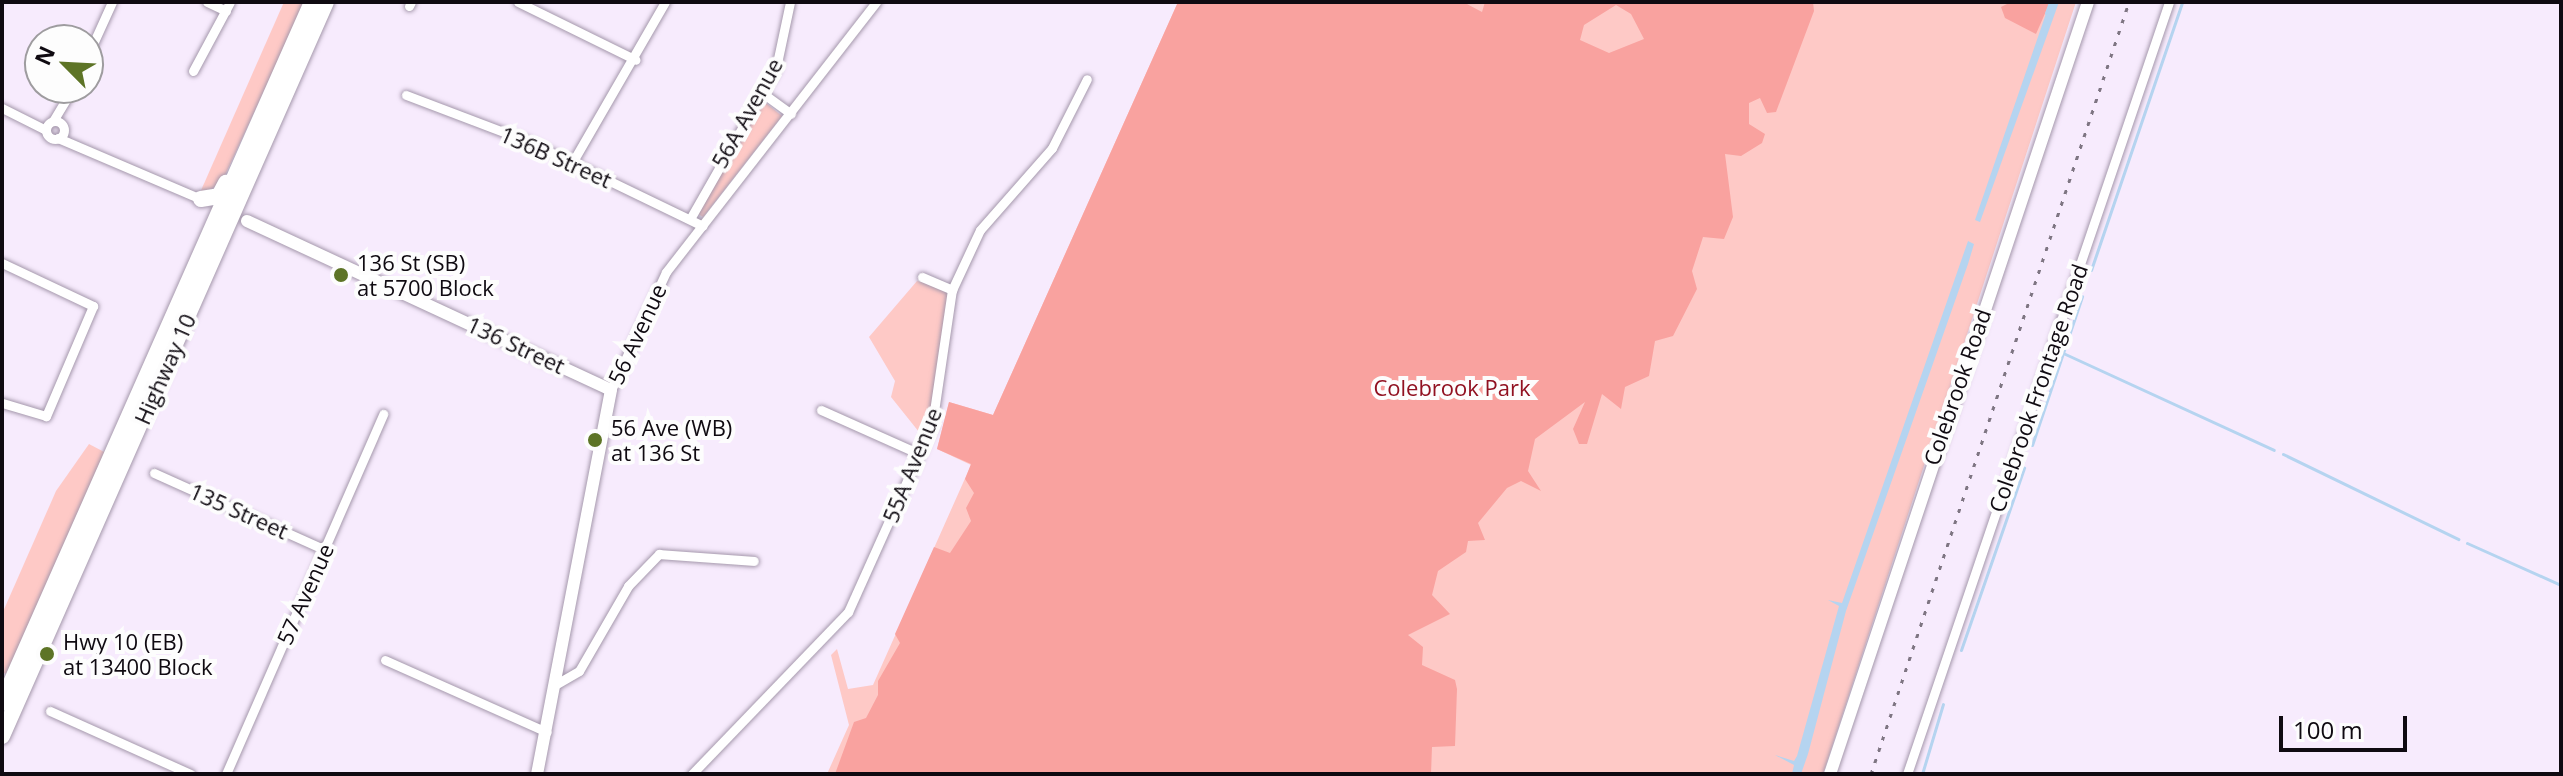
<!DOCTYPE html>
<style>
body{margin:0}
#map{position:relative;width:2563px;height:776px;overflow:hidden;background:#f7ebfd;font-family:"Open Sans",sans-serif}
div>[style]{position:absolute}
.green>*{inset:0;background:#fec9c6}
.forest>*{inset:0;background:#f9a29f}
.water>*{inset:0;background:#b5d4f0}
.stream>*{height:3px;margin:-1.5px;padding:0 1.5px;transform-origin:1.5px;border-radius:1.5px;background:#b5d4f0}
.roads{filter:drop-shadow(0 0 2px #a598ac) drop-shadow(0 0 2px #a598ac)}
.street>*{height:9px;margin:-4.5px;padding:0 4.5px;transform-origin:4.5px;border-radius:4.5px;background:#fff}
.street>.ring{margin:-4.5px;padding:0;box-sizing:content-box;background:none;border:9px solid #fff;border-radius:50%}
.secondary>*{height:12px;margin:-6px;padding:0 6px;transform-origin:6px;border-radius:6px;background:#fff}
.highway>*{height:16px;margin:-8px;padding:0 8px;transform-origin:8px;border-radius:8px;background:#fff}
.rail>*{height:3px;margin-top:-1.5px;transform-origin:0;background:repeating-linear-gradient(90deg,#7e7582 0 4px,transparent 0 12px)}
.dots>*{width:22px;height:22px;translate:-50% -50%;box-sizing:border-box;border:4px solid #fdfdfd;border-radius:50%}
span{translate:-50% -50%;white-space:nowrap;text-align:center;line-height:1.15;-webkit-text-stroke:8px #fdfdfd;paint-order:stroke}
.street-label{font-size:22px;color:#0f0a11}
.poi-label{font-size:22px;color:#0f0a11}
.left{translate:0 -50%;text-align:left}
.park-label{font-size:22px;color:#911121}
.frame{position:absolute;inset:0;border:4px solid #0f0a11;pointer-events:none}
.north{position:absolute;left:24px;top:24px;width:80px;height:80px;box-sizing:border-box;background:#fdfdfd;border:2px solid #9e9c9f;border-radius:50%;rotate:294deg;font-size:22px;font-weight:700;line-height:32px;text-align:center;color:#0f0a11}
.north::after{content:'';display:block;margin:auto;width:28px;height:36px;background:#5d7426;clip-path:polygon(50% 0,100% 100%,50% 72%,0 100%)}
.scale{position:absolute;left:2279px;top:716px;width:128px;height:36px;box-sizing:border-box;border:4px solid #0f0a11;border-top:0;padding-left:10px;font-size:24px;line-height:28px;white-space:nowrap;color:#0f0a11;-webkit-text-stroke:6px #fdfdfd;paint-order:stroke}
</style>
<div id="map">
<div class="green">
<i style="clip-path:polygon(284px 2px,305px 2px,221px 184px,199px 195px)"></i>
<i style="clip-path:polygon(1178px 2px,2076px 2px,1823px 774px,827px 774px,849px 725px,831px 655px,837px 649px,848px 689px,873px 685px,971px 465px,937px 449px,949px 402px,993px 415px)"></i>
<i style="clip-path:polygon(761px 99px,782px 116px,703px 217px,697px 213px)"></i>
<i style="clip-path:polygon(917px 281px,950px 289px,936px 398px,923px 437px,891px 397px,895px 381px,869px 337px)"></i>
<i style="clip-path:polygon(89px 444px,108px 454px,8px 675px,2px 672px,2px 614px,56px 491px)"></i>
</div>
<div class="forest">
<i style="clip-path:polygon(evenodd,1178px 2px,1463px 2px,1482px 12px,1485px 2px,1813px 2px,1814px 11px,1776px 112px,1767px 113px,1760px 98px,1749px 103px,1749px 124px,1765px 134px,1762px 143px,1741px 156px,1725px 154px,1733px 217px,1724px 239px,1703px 237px,1692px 271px,1697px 289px,1673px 336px,1655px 341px,1649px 376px,1625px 387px,1621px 409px,1602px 394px,1587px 444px,1579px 444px,1573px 429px,1585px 402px,1535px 439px,1528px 471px,1541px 491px,1521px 481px,1507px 488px,1478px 523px,1485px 540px,1468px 541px,1466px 552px,1438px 571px,1432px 595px,1450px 614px,1408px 635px,1423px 647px,1422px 665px,1455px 680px,1457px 689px,1455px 746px,1432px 747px,1431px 774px,835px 774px,854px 722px,866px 718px,878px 695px,878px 681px,900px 643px,895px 634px,934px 547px,950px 553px,971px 521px,966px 508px,974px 493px,965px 479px,971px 464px,937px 449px,949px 402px,993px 415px,1178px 2px,1616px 5px,1631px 14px,1644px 39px,1609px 53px,1580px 40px,1584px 25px,1616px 5px)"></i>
<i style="clip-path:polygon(2011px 2px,2050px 2px,2036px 34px,2005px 18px,2001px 7px)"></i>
</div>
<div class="water">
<i style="clip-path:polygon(2050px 2px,2059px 2px,1980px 222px,1975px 220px)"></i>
<i style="clip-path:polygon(1968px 241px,1974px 244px,1968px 264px,1846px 611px,1808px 754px,1801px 774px,1792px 774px,1794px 765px,1775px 755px,1794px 761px,1797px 756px,1839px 606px,1828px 600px,1842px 603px)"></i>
</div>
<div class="stream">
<i style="left:2046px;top:13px;width:12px;rotate:-70deg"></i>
<i style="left:2091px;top:270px;width:283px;rotate:-71.2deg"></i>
<i style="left:2063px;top:353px;width:232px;rotate:24.7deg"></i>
<i style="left:2032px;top:445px;width:157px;rotate:-71.4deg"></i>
<i style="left:2283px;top:454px;width:195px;rotate:25.9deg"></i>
<i style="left:2467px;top:543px;width:103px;rotate:24.1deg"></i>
<i style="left:1961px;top:650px;width:193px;rotate:-70.9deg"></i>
<i style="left:1922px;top:774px;width:73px;rotate:-73.3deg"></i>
</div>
<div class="roads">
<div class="street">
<i style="left:207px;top:2px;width:21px;rotate:25deg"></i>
<i style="left:518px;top:2px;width:131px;rotate:26.2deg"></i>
<i style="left:409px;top:6px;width:4px;rotate:-63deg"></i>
<i style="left:88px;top:55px;width:58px;rotate:-65.6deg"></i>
<i style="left:193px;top:71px;width:78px;rotate:-61.8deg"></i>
<i style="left:761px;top:92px;width:37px;rotate:36deg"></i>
<i style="left:406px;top:95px;width:129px;rotate:20.8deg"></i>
<i style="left:527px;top:141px;width:195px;rotate:25.8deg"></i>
<i style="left:2px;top:108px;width:49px;rotate:26.6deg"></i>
<i style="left:53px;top:121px;width:39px;rotate:-59deg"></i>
<i class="ring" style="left:46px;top:121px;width:9px;height:9px"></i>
<i style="left:58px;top:138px;width:155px;rotate:23.1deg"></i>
<i style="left:572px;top:163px;width:186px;rotate:-60deg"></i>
<i style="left:690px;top:219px;width:174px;rotate:-60.3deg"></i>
<i style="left:776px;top:68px;width:67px;rotate:-78deg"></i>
<i style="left:2px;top:263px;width:101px;rotate:25.3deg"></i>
<i style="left:93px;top:306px;width:120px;rotate:113.1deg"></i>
<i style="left:46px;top:416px;width:46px;rotate:-163.5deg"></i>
<i style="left:922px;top:277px;width:33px;rotate:23deg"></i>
<i style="left:611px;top:390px;width:130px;rotate:-65deg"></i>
<i style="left:666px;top:272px;width:342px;rotate:-52.1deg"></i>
<i style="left:821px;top:410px;width:105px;rotate:24.1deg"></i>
<i style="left:154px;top:473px;width:188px;rotate:24.2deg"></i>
<i style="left:385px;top:660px;width:177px;rotate:24deg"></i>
<i style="left:553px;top:686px;width:30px;rotate:-30deg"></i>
<i style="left:579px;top:671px;width:98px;rotate:-60deg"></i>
<i style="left:628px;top:586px;width:45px;rotate:-45.9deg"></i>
<i style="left:659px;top:554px;width:95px;rotate:4.2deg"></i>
<i style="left:50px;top:711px;width:154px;rotate:24.2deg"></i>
<i style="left:226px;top:774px;width:393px;rotate:-66.4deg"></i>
<i style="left:692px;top:774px;width:225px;rotate:-46.1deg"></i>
<i style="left:848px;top:612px;width:205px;rotate:-65.8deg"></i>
<i style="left:932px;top:425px;width:136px;rotate:-81.6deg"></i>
<i style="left:952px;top:290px;width:66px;rotate:-65deg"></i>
<i style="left:980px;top:230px;width:109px;rotate:-48.7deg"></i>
<i style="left:1052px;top:148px;width:77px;rotate:-63.1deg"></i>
<i style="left:1907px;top:774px;width:815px;rotate:-71.25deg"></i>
</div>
<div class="secondary">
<i style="left:247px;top:221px;width:401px;rotate:24.9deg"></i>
<i style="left:611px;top:390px;width:391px;rotate:100.9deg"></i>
<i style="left:1830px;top:774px;width:814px;rotate:-71.52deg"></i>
</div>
<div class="highway">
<i style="left:201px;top:199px;width:18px;rotate:-9deg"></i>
<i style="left:219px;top:196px;width:15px;rotate:-62deg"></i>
<i style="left:2px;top:703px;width:766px;rotate:-66.14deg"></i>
<i style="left:2px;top:736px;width:802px;rotate:-66.18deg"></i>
</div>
</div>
<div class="rail">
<i style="left:1871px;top:774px;width:814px;rotate:-71.52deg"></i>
</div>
<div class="dots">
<i style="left:341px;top:275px;background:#5d7426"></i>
<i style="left:595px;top:440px;background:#5d7426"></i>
<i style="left:47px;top:654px;background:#5d7426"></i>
</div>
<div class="street-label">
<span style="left:747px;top:113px;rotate:-61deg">56A Avenue</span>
<span style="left:556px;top:157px;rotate:24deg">136B Street</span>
<span style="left:637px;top:334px;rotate:-65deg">56 Avenue</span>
<span style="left:516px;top:345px;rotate:25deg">136 Street</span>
<span style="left:165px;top:369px;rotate:-66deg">Highway 10</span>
<span style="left:1957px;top:387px;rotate:-71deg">Colebrook Road</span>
<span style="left:2038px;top:388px;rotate:-71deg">Colebrook Frontage Road</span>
<span style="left:912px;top:465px;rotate:-68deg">55A Avenue</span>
<span style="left:239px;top:511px;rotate:24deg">135 Street</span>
<span style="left:305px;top:594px;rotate:-66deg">57 Avenue</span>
</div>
<div class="poi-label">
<span class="left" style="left:357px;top:275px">136 St (SB)<br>at 5700 Block</span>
<span class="left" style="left:611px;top:440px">56 Ave (WB)<br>at 136 St</span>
<span class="left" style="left:63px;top:654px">Hwy 10 (EB)<br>at 13400 Block</span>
</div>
<div class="park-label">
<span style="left:1452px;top:388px">Colebrook Park</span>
</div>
<div class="frame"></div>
<div class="north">N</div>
<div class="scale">100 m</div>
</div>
